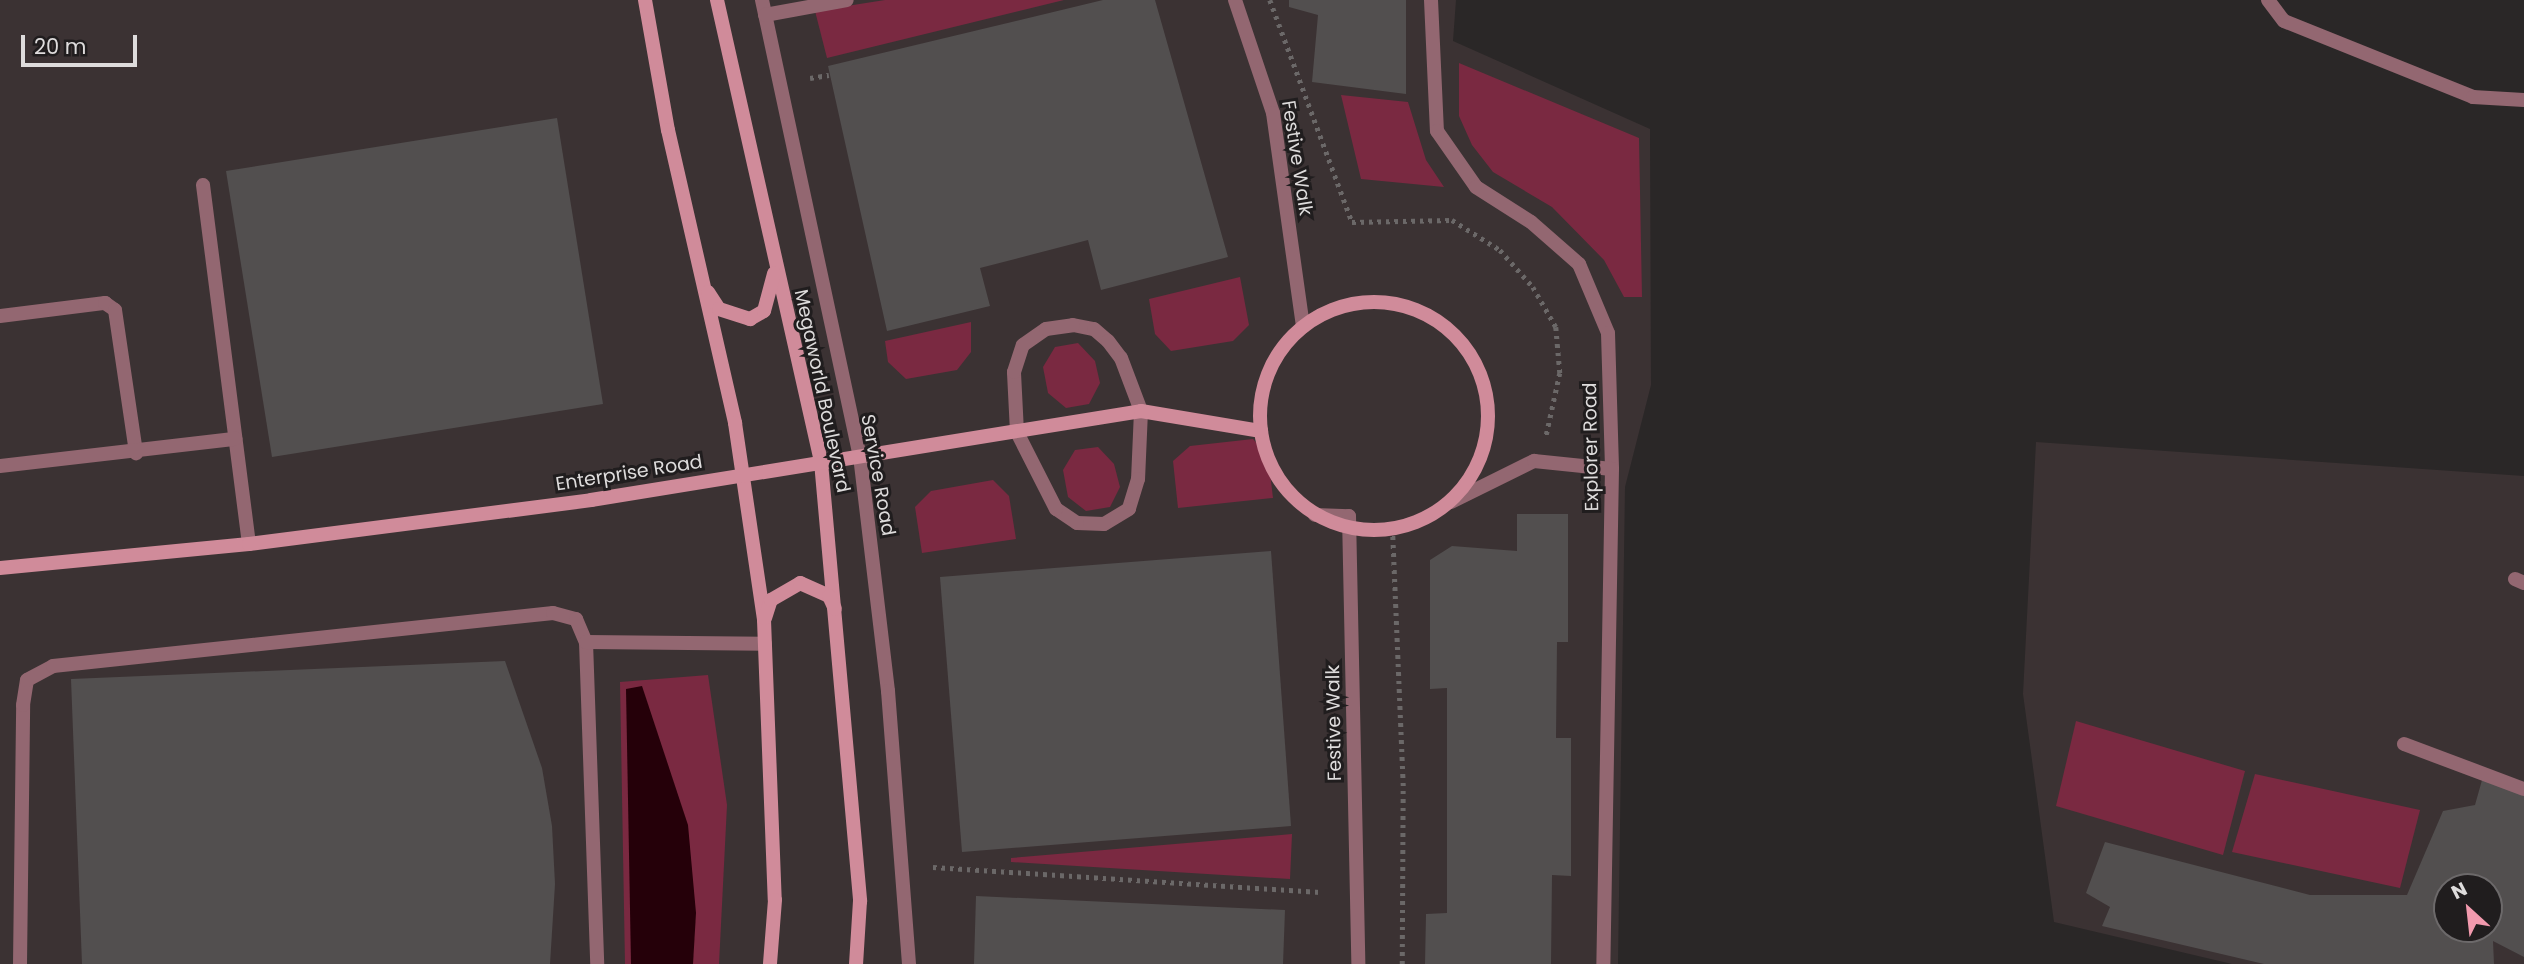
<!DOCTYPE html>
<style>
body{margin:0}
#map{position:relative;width:2524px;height:964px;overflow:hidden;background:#2a2727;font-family:Poppins,sans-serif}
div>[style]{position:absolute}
.built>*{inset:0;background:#3b3233}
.green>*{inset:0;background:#7a2941}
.water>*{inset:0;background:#250009}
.building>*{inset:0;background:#524f4f}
.path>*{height:4.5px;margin-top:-2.25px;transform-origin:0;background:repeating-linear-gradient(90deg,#6b6868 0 3.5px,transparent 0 8.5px)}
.lane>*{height:14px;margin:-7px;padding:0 7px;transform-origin:7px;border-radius:7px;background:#936771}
.street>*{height:14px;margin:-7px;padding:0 7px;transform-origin:7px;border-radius:7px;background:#936771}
.secondary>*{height:14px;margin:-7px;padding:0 7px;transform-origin:7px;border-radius:7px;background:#d08b9a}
.secondary>.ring{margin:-7px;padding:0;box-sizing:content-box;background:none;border:14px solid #d08b9a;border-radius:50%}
span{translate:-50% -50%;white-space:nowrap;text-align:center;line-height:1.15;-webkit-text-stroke:6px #201d1e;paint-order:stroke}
.street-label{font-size:19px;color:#dedcdc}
.north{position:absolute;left:2433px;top:873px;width:70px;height:70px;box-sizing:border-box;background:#201d1e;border:2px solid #6c696a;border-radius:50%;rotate:333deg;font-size:19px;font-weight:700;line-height:28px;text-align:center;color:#dedcdc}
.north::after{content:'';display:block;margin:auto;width:24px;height:32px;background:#f29aae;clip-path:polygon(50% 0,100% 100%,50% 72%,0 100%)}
.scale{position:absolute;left:21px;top:35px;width:116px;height:32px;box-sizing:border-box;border:4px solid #dedcdc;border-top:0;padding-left:9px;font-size:21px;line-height:24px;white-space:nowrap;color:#dedcdc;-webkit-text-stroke:5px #201d1e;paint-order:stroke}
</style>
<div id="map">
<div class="built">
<i style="clip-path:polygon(0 0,1456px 0,1453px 41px,1650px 129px,1651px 385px,1625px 487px,1618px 964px,0 964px)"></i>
<i style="clip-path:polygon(evenodd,2036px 442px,2524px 476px,2524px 964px,2232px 964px,2054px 922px,2023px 694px,2036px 442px,2447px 887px,2489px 887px,2489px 929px,2447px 929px,2447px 887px)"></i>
</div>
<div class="green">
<i style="clip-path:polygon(885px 0,1064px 0,827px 58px,815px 11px)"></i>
<i style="clip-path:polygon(1459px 63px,1639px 138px,1642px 297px,1624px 297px,1604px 260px,1552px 207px,1493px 172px,1472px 145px,1459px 116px)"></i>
<i style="clip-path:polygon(1341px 95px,1408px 102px,1426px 160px,1444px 187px,1361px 179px)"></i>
<i style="clip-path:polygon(1240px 277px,1249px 325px,1233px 341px,1171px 351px,1155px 334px,1149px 299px)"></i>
<i style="clip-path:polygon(971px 322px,971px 352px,957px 370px,906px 379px,888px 362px,885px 341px)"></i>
<i style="clip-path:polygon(1078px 343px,1095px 361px,1100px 383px,1089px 404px,1066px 408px,1048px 393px,1043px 367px,1055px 347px)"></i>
<i style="clip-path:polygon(1253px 439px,1268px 456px,1273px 498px,1178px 508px,1173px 461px,1190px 446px)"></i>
<i style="clip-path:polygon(1098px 447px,1114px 464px,1120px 487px,1110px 507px,1086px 511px,1068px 497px,1063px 470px,1075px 450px)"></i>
<i style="clip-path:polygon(993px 480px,1009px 496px,1016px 539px,922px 553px,915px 507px,931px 491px)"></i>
<i style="clip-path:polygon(708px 675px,727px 805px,719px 964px,625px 964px,620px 682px)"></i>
<i style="clip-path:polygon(2076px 721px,2245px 771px,2223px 855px,2056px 806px)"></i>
<i style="clip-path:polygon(2255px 774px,2420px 810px,2400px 888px,2232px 852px)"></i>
<i style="clip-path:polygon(1292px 834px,1290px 879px,1011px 862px,1011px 858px)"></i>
</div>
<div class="water">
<i style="clip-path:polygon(642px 686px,688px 825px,696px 913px,693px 964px,631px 964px,626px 689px)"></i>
</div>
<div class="building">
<i style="clip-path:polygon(1103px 0,1155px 0,1228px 257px,1101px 290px,1088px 240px,980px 268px,990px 306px,887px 331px,828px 66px)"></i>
<i style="clip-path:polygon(1289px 0,1406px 0,1406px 94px,1312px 82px,1318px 15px,1289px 7px)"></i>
<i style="clip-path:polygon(557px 118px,603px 404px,272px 457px,226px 171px)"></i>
<i style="clip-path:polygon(1517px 514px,1568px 514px,1568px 642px,1557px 642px,1556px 738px,1571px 738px,1571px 876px,1552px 875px,1551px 964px,1425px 964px,1426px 914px,1447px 913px,1447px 688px,1430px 689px,1430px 560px,1452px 546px,1517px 551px)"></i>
<i style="clip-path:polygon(1271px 551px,1291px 826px,962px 852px,940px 577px)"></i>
<i style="clip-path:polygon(505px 661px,542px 768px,552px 826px,555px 884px,550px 964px,82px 964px,71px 679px)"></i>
<i style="clip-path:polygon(evenodd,2484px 773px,2524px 790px,2524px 957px,2493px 941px,2494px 964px,2264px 964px,2102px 926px,2110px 907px,2086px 893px,2105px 842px,2310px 895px,2407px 895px,2443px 811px,2475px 805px,2484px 773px,2447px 887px,2489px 887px,2489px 929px,2447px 929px,2447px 887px)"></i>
<i style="clip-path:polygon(976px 896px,1285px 910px,1283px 964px,974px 964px)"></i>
</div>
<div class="path">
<i style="left:1270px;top:0;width:237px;rotate:69.7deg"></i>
<i style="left:1352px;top:222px;width:100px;rotate:-1.1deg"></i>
<i style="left:1452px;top:220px;width:57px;rotate:32deg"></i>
<i style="left:1500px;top:250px;width:50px;rotate:48.3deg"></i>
<i style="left:1533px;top:287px;width:46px;rotate:60.1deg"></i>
<i style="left:1556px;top:327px;width:46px;rotate:85deg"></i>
<i style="left:1560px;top:373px;width:66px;rotate:102.3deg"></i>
<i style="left:810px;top:78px;width:19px;rotate:-9deg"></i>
<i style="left:933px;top:867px;width:388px;rotate:3.7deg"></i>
<i style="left:1402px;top:964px;width:178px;rotate:-89.7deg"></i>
<i style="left:1403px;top:786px;width:258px;rotate:-92.4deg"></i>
<i style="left:1392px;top:528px;width:42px;rotate:-12.4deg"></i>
</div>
<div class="lane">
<i style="left:762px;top:0;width:466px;rotate:77.9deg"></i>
<i style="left:860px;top:456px;width:237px;rotate:83.2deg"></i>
<i style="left:888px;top:691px;width:274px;rotate:85.6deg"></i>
<i style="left:765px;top:15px;width:83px;rotate:-10.4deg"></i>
<i style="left:203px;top:185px;width:362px;rotate:82.7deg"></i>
<i style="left:0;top:316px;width:106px;rotate:-7.1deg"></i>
<i style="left:105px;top:303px;width:12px;rotate:35deg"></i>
<i style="left:115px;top:310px;width:145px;rotate:81.6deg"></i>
<i style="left:1073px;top:325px;width:21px;rotate:11deg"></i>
<i style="left:1094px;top:329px;width:18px;rotate:41deg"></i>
<i style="left:1108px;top:341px;width:21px;rotate:53deg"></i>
<i style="left:1121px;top:358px;width:57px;rotate:69.3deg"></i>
<i style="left:1141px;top:411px;width:68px;rotate:92.5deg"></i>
<i style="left:1138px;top:479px;width:31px;rotate:107deg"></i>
<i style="left:1129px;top:509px;width:29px;rotate:149deg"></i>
<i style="left:1104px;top:524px;width:27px;rotate:-178deg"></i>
<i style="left:1077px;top:523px;width:25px;rotate:-146deg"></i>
<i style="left:1056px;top:509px;width:86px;rotate:-116.9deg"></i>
<i style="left:1017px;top:432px;width:60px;rotate:-92.9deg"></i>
<i style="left:1014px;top:372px;width:28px;rotate:-72deg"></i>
<i style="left:1023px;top:345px;width:28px;rotate:-35deg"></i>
<i style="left:1046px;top:329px;width:27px;rotate:-8deg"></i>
<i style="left:0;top:466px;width:237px;rotate:-6.6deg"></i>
<i style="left:2515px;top:579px;width:10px;rotate:24deg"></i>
<i style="left:586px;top:642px;width:322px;rotate:88deg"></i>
<i style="left:2404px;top:744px;width:128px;rotate:20.6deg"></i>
<i style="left:20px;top:964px;width:259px;rotate:-89.3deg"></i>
<i style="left:23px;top:705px;width:25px;rotate:-81deg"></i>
<i style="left:27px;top:680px;width:30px;rotate:-28deg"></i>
<i style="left:53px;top:666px;width:503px;rotate:-6.05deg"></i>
<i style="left:553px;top:613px;width:24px;rotate:15deg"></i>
<i style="left:576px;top:619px;width:25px;rotate:67deg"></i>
<i style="left:586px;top:642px;width:179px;rotate:0.6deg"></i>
</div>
<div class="street">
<i style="left:1235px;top:0;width:119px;rotate:71.4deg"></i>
<i style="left:1273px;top:113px;width:216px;rotate:82deg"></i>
<i style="left:1431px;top:0;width:131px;rotate:87.4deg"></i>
<i style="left:1437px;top:131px;width:68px;rotate:55.1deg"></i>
<i style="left:1476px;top:187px;width:65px;rotate:32.5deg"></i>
<i style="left:1531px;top:222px;width:64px;rotate:41.2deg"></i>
<i style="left:1579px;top:264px;width:75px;rotate:67.2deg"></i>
<i style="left:1608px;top:333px;width:136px;rotate:88.3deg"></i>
<i style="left:1612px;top:469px;width:495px;rotate:91deg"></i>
<i style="left:2268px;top:0;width:26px;rotate:53deg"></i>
<i style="left:2284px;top:21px;width:204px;rotate:21.9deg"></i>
<i style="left:2473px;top:97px;width:51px;rotate:3.4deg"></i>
<i style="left:1451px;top:502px;width:93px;rotate:-26.3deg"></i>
<i style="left:1534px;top:461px;width:78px;rotate:5.9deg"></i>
<i style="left:1315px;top:515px;width:34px;rotate:2deg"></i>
<i style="left:1349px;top:516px;width:448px;rotate:88.8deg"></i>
</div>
<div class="secondary">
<i style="left:645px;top:0;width:132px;rotate:80deg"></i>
<i style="left:668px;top:130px;width:301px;rotate:77.1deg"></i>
<i style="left:735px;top:423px;width:199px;rotate:81.6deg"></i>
<i style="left:764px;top:620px;width:280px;rotate:87.8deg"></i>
<i style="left:775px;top:900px;width:64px;rotate:94.5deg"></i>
<i style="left:717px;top:0;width:474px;rotate:77.3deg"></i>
<i style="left:821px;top:462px;width:441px;rotate:84.9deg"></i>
<i style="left:860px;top:901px;width:63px;rotate:93.6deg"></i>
<i style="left:708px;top:292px;width:20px;rotate:57deg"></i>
<i style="left:719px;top:309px;width:33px;rotate:18deg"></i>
<i style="left:750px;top:319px;width:16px;rotate:-30deg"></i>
<i style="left:764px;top:311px;width:39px;rotate:-75deg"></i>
<i class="ring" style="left:1260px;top:302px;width:214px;height:214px"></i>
<i style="left:0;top:568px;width:250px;rotate:-5.5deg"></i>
<i style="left:249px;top:544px;width:345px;rotate:-7.3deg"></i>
<i style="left:591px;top:500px;width:557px;rotate:-9.19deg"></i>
<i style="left:1141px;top:411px;width:122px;rotate:9.5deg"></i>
<i style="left:765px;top:618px;width:19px;rotate:-72deg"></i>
<i style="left:771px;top:600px;width:34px;rotate:-30deg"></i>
<i style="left:800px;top:583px;width:32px;rotate:24deg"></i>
<i style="left:829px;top:596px;width:14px;rotate:65deg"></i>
</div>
<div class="street-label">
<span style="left:1297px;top:158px;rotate:81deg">Festive Walk</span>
<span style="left:822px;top:391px;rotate:78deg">Megaworld Boulevard</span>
<span style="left:1591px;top:447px;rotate:-91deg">Explorer Road</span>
<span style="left:629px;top:473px;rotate:-9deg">Enterprise Road</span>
<span style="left:878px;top:475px;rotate:80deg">Service Road</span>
<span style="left:1334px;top:723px;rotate:-91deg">Festive Walk</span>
</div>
<div class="north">N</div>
<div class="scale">20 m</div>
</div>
